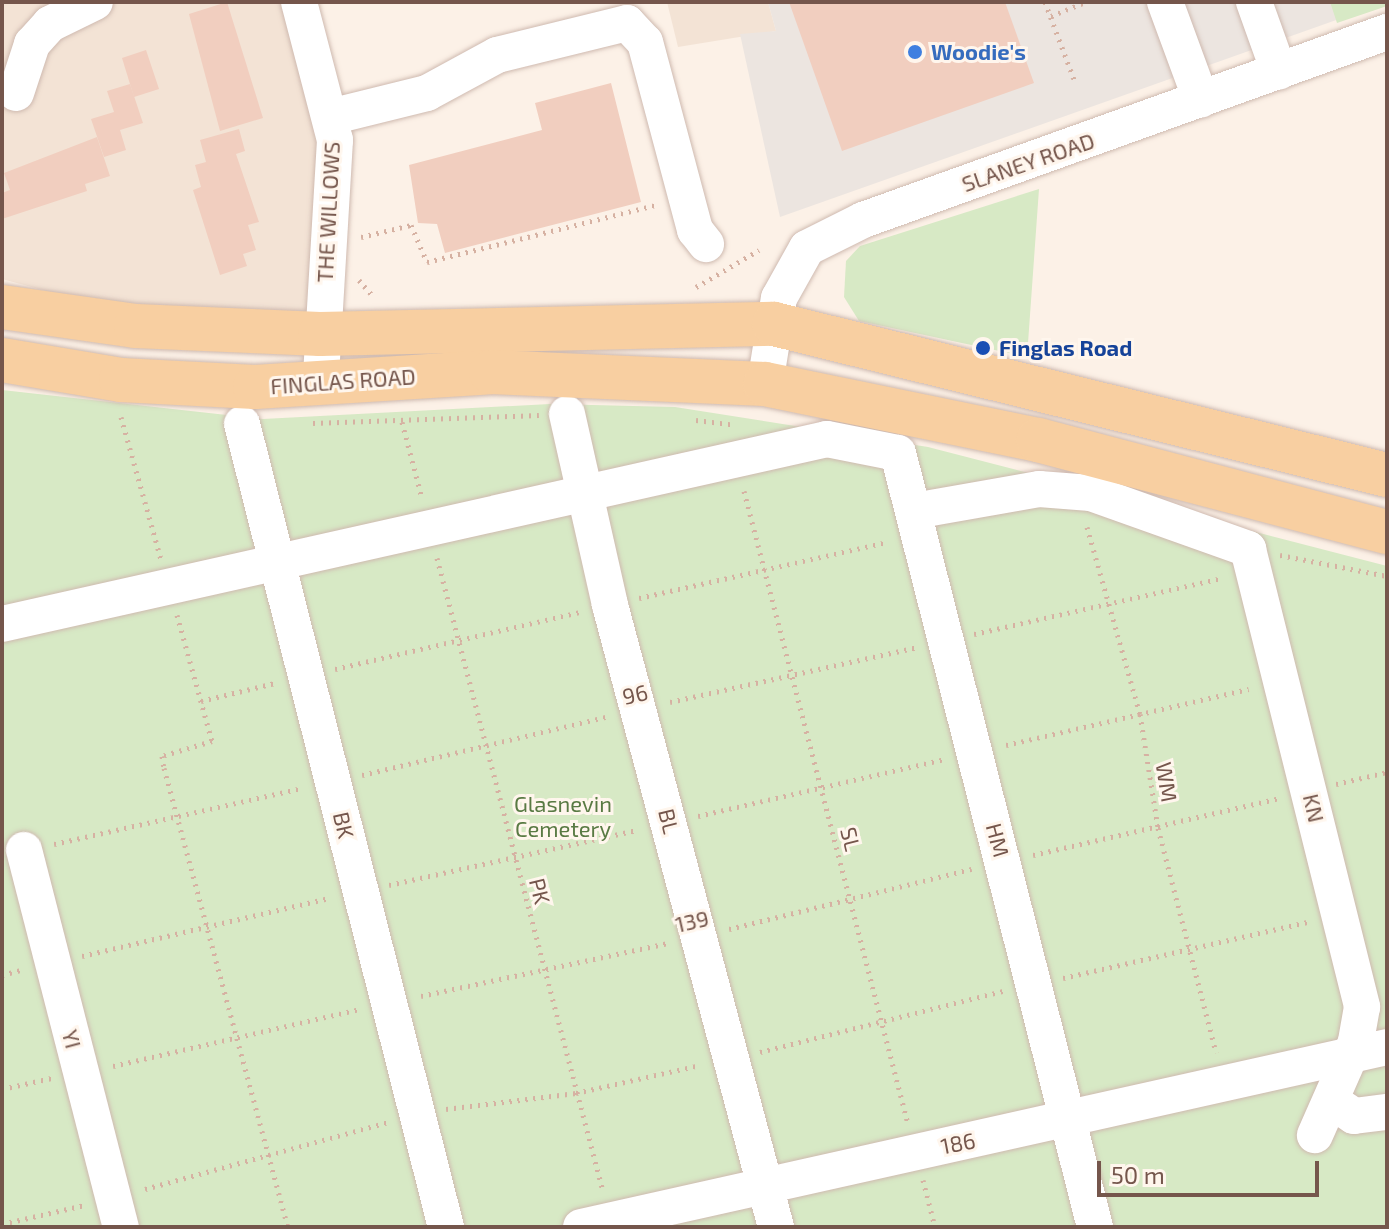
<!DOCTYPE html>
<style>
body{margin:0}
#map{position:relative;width:1389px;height:1229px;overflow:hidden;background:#fcf1e7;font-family:"Exo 2",sans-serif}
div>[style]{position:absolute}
.residential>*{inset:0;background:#f3e3d5}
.industrial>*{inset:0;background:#ece5e0}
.green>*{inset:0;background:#d7e9c5}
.building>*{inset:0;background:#f1cebf}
.path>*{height:5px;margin-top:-2.5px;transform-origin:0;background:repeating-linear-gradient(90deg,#d6b1a2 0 2px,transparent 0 8px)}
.roads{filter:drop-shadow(0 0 2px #cfbab0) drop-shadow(0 0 2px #cfbab0)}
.minor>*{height:36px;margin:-18px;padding:0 18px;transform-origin:18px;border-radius:18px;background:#fff}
.major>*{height:44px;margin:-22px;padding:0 22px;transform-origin:22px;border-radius:22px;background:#f8cfa1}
.dots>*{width:22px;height:22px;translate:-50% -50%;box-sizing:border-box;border:4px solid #fff6ed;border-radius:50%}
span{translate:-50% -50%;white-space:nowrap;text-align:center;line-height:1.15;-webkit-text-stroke:6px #fff6ed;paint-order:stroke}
.shop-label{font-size:22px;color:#366cbe;font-weight:700}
.left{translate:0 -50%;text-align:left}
.street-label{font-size:22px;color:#75564c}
.transit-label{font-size:22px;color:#164399;font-weight:700}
.park-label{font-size:22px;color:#597a43}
.frame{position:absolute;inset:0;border:4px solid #75564c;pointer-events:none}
.scale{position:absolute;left:1097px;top:1161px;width:222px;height:36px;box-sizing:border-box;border:4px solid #75564c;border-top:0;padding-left:10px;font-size:24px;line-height:28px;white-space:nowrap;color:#75564c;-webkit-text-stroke:6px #fff6ed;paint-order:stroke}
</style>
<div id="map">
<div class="residential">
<i style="clip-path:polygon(2px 2px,298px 2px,324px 88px,318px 322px,139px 316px,2px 279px)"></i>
<i style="clip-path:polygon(667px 2px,768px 2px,776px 31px,678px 47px)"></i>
</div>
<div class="industrial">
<i style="clip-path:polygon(768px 2px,1387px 2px,780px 217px,740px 34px,776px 31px)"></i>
</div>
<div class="green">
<i style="clip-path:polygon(1330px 2px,1387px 2px,1387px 6px,1337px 23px)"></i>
<i style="clip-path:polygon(1039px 189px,1027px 357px,859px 321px,844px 297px,846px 261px,860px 246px)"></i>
<i style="clip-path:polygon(2px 390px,263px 419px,550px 404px,675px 407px,928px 447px,1387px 566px,1387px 1227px,2px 1227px)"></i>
</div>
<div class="building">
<i style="clip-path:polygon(227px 2px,263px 118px,220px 131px,189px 14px)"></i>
<i style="clip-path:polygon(789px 2px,1005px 2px,1034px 83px,842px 151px)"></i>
<i style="clip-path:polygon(146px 50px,159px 89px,134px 97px,122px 58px)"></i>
<i style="clip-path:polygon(611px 83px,641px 202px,445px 253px,437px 224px,418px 223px,409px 165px,542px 130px,535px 103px)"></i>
<i style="clip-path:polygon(130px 84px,143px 123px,120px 130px,126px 150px,104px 157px,91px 119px,114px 112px,107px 91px)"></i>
<i style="clip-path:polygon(239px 129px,245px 151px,236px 154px,259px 222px,248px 225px,256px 250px,243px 254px,247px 266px,220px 275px,193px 190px,201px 187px,195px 165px,206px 162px,200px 140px)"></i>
<i style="clip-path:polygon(97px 137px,110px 176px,85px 184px,87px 191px,2px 219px,2px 193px,10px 190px,4px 173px)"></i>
</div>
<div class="path">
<i style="left:1045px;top:2px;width:85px;rotate:69.4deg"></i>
<i style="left:1051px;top:16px;width:38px;rotate:-22deg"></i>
<i style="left:361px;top:237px;width:51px;rotate:-13.5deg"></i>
<i style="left:411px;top:225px;width:40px;rotate:66.6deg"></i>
<i style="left:427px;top:262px;width:236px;rotate:-14deg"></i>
<i style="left:359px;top:280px;width:21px;rotate:49deg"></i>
<i style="left:696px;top:287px;width:73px;rotate:-30.4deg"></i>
<i style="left:121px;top:417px;width:148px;rotate:74.3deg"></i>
<i style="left:696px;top:420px;width:38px;rotate:7deg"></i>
<i style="left:402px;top:422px;width:79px;rotate:75.3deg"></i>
<i style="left:313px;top:423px;width:226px;rotate:-2deg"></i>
<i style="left:744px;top:491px;width:654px;rotate:75.47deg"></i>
<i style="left:1087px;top:527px;width:194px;rotate:74.2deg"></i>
<i style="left:1140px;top:714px;width:115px;rotate:81deg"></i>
<i style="left:1158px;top:828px;width:232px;rotate:75.5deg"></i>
<i style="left:1280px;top:555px;width:109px;rotate:11.1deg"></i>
<i style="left:437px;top:558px;width:654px;rotate:75.31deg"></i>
<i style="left:639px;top:598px;width:254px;rotate:-12.7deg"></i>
<i style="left:177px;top:615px;width:131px;rotate:74.5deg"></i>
<i style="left:212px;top:741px;width:52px;rotate:163.3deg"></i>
<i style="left:162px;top:756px;width:12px;rotate:81deg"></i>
<i style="left:164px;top:768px;width:475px;rotate:74.9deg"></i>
<i style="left:974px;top:634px;width:254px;rotate:-12.7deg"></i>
<i style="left:335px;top:669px;width:251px;rotate:-13.1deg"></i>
<i style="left:201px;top:701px;width:76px;rotate:-13.7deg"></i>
<i style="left:670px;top:702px;width:254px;rotate:-12.5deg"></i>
<i style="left:1006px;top:745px;width:249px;rotate:-13deg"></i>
<i style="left:362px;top:775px;width:254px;rotate:-13.4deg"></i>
<i style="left:1336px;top:784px;width:52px;rotate:-13.2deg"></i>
<i style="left:698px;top:816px;width:253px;rotate:-13deg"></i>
<i style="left:54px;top:844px;width:254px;rotate:-12.7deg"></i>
<i style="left:1033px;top:855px;width:253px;rotate:-13deg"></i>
<i style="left:389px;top:885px;width:254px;rotate:-12.5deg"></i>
<i style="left:729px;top:929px;width:250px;rotate:-13.9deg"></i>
<i style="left:82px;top:956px;width:254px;rotate:-13.2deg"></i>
<i style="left:2px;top:975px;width:20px;rotate:-15deg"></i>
<i style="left:1063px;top:978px;width:254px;rotate:-12.9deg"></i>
<i style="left:421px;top:996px;width:254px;rotate:-12.1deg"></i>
<i style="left:760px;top:1052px;width:251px;rotate:-14.1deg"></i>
<i style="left:113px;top:1066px;width:253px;rotate:-13deg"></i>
<i style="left:2px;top:1089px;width:51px;rotate:-12.4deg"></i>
<i style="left:446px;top:1109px;width:131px;rotate:-7deg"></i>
<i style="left:576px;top:1093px;width:127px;rotate:-12.7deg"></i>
<i style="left:923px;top:1180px;width:49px;rotate:75.7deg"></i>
<i style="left:145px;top:1189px;width:253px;rotate:-15.4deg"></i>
<i style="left:2px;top:1224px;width:85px;rotate:-12.9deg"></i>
</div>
<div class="roads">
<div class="minor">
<i style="left:299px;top:2px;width:143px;rotate:75.4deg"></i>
<i style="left:335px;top:140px;width:239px;rotate:93.4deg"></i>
<i style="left:1165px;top:2px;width:104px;rotate:69.8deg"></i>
<i style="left:1254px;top:2px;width:74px;rotate:70.3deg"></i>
<i style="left:16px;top:93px;width:52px;rotate:-71.9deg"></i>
<i style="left:32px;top:44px;width:27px;rotate:-48deg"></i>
<i style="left:50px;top:24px;width:50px;rotate:-26.1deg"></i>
<i style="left:330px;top:117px;width:100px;rotate:-13.9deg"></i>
<i style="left:427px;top:93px;width:80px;rotate:-28.5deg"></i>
<i style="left:497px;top:55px;width:134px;rotate:-13.8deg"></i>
<i style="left:627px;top:23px;width:26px;rotate:47deg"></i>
<i style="left:645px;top:42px;width:195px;rotate:75.1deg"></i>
<i style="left:695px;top:230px;width:18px;rotate:52deg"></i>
<i style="left:765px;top:384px;width:87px;rotate:-80.8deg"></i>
<i style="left:779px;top:298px;width:57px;rotate:-60.8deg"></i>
<i style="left:807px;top:248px;width:63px;rotate:-26.6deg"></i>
<i style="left:863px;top:220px;width:557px;rotate:-19.74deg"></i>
<i style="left:567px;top:414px;width:196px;rotate:77.3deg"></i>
<i style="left:610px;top:605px;width:644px;rotate:75.06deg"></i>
<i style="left:242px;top:424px;width:829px;rotate:75.75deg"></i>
<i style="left:914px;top:511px;width:127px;rotate:-10deg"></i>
<i style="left:1039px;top:489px;width:52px;rotate:4.4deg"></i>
<i style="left:1091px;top:493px;width:167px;rotate:19.6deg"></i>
<i style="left:1248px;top:549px;width:472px;rotate:76deg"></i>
<i style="left:1362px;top:1007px;width:36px;rotate:100deg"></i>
<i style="left:1356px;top:1042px;width:102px;rotate:113.8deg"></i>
<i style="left:2px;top:624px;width:845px;rotate:-12.64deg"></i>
<i style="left:827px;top:439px;width:72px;rotate:11.2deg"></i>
<i style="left:898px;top:453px;width:799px;rotate:75.72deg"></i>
<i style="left:24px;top:850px;width:389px;rotate:75.6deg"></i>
<i style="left:1333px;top:1102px;width:25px;rotate:34deg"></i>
<i style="left:1354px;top:1116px;width:33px;rotate:-7deg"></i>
<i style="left:581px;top:1227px;width:826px;rotate:-12.59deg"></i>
</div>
<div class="major">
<i style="left:2px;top:307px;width:135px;rotate:8.1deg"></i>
<i style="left:136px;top:326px;width:184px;rotate:2.5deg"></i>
<i style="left:320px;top:334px;width:454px;rotate:-1.3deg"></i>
<i style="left:774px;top:324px;width:631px;rotate:13.84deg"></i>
<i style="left:2px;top:360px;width:121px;rotate:9.5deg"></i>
<i style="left:121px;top:380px;width:134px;rotate:3deg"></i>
<i style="left:255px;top:387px;width:236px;rotate:-3.6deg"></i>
<i style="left:491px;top:372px;width:274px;rotate:2.5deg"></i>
<i style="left:765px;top:384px;width:279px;rotate:11.6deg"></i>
<i style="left:1038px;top:440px;width:361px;rotate:14.8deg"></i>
</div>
</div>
<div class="dots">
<i style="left:915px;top:52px;background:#3f7fe0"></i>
<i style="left:983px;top:348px;background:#1a4fb4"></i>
</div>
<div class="shop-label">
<span class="left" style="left:931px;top:52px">Woodie's</span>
</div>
<div class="street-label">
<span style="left:1028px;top:162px;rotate:-19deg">SLANEY ROAD</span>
<span style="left:328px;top:212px;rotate:-87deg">THE WILLOWS</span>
<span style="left:343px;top:381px;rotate:-4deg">FINGLAS ROAD</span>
<span style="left:635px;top:694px;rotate:-13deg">96</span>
<span style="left:1167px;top:782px;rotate:81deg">WM</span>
<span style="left:1314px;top:808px;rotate:77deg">KN</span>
<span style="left:669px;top:821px;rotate:76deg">BL</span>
<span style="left:344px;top:825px;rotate:77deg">BK</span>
<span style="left:851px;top:839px;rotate:76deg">SL</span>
<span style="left:998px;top:840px;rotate:75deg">HM</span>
<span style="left:540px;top:891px;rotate:76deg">PK</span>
<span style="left:692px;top:921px;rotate:-13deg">139</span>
<span style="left:72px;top:1039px;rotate:75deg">YI</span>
<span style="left:958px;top:1143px;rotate:-11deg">186</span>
</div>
<div class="transit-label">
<span class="left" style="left:999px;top:348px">Finglas Road</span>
</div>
<div class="park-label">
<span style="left:563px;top:816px">Glasnevin<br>Cemetery</span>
</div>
<div class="frame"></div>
<div class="scale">50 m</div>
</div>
